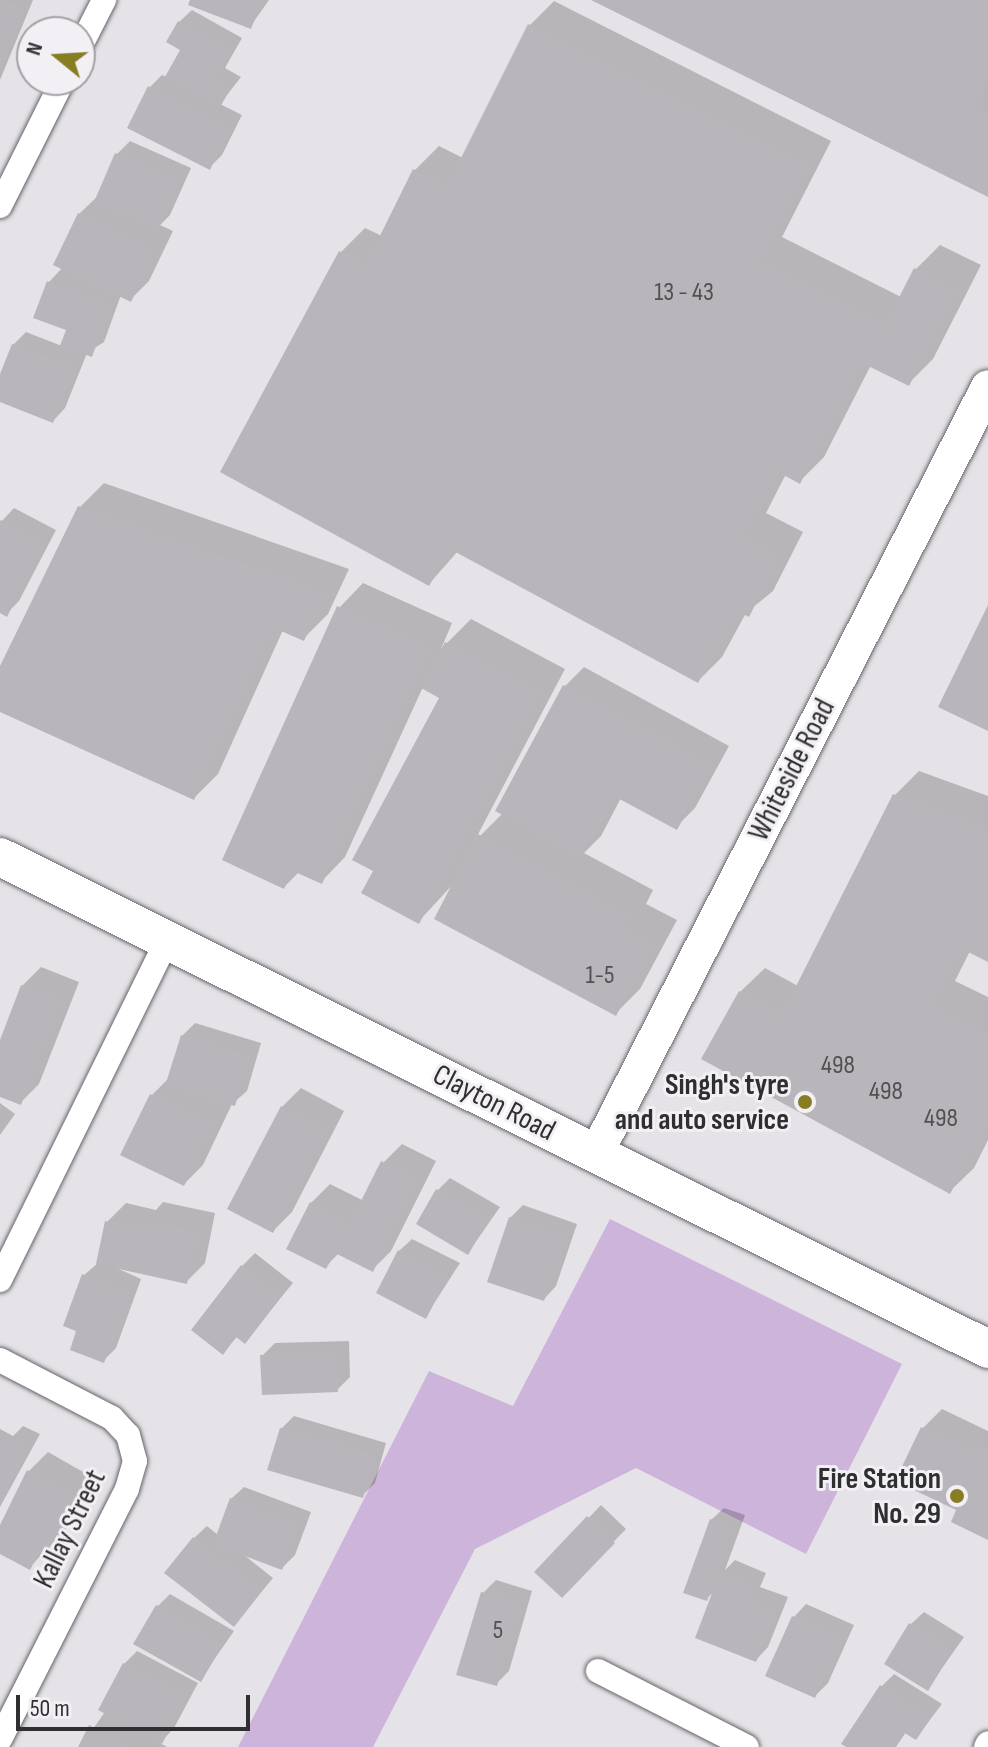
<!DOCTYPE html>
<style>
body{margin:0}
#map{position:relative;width:988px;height:1747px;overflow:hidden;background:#e6e3e8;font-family:"Sofia Sans Condensed",sans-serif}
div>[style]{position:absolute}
.green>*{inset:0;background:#ccb4db}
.shadow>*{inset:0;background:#0003}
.building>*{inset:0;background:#b9b6bb}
.roads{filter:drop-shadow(0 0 2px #676469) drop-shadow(0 0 2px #676469)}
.street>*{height:24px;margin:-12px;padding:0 12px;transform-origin:12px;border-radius:12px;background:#fff}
.secondary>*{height:34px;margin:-17px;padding:0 17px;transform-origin:17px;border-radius:17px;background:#fff}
.primary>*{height:38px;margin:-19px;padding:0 19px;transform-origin:19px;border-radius:19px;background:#fff}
.dots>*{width:22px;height:22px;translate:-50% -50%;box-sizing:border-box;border:4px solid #f3f0f5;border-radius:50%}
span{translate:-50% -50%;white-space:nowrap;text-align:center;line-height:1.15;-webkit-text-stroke:6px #f3f0f5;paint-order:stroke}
.number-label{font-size:26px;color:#525053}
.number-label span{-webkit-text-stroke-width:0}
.street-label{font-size:30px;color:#2f2e30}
.poi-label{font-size:30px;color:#2f2e30;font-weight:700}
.right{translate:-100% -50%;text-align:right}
.north{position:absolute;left:16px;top:16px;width:80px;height:80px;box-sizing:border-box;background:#f3f0f5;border:2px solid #a5a2a6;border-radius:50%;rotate:288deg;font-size:22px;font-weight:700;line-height:32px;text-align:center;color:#2f2e30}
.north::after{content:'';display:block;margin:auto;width:28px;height:36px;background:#877d23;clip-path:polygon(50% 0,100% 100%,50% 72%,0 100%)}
.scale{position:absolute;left:16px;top:1695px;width:234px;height:36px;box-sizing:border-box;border:4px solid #2f2e30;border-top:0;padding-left:10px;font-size:24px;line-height:28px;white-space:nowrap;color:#2f2e30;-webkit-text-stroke:6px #f3f0f5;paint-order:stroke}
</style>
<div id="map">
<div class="green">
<i style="clip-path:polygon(610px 1219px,902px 1364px,806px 1554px,636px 1468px,475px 1549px,373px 1747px,238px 1747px,429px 1371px,513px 1406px)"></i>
</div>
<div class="shadow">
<i style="clip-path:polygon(0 0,33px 0,0 80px)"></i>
<i style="clip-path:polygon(192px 0,269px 0,250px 27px)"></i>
<i style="clip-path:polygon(595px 0,988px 0,988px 195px)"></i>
<i style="clip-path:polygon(554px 1px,831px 141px,782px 237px,901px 297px,916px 269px,940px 245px,981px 265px,933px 359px,908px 384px,871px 365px,824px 457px,800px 481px,786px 474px,766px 513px,803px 532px,773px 591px,746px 613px,722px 657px,698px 681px,458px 551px,429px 584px,340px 253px,365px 228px,382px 236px,415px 170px,439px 146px,463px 158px,530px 25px)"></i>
<i style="clip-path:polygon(192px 10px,242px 38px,225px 68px,241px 77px,220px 104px,242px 115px,222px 155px,209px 168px,149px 88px,162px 75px,167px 77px,183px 49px,179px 22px)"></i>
<i style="clip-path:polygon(130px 141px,191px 168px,170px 215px,160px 225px,173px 231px,149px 281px,130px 300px,121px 295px,104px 342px,87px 353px,65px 408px,53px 421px,0 400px,0 379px,13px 345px,26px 332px,62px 346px,68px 329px,49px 282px,63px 267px,79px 214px,100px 194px,117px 154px)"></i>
<i style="clip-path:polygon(104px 483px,349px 569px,328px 614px,304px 638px,283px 630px,218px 774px,194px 798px,0 710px,0 671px,80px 507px)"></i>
<i style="clip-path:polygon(14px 508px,56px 530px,19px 601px,6px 614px,0 611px,0 523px)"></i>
<i style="clip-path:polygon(363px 583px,452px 623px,441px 649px,471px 619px,565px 669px,474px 842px,503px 813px,497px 810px,565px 686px,584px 667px,729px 746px,695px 808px,676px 827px,621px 798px,601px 836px,584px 853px,653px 890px,646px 904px,677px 920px,640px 989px,616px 1013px,456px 881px,419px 921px,376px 870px,441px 697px,423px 687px,345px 857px,321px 882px,299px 872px,284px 887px,339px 608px)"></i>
<i style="clip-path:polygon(919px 771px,988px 796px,988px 960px,970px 951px,955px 981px,988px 997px,988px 1140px,974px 1168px,949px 1192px,740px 992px,765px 968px,798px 986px,895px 795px)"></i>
<i style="clip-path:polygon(41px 967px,79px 982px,39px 1084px,20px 1103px,0 1095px,0 1045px,22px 986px)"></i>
<i style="clip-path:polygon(195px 1023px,261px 1043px,247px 1091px,232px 1104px,203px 1165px,184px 1184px,152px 1095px,170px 1077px,182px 1036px)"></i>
<i style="clip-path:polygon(301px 1088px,344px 1111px,292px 1212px,273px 1231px,282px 1107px)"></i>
<i style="clip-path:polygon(0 1103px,15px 1114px,0 1135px)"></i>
<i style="clip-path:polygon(402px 1144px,436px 1161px,391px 1251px,372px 1270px,339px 1253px,326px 1266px,311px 1203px,330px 1184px,364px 1201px,383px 1163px)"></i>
<i style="clip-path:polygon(450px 1178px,500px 1207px,468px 1253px,437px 1191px)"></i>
<i style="clip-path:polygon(163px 1202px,215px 1213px,205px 1263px,186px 1282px,112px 1266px,141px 1279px,116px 1348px,104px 1360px,79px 1330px,83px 1276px,98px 1263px,107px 1222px,126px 1203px,156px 1210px)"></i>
<i style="clip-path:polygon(523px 1205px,577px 1224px,556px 1286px,544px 1299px,510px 1218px)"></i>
<i style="clip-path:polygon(412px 1239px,460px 1263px,426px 1316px,399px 1251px)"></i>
<i style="clip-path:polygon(255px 1253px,293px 1283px,245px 1341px,238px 1336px,223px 1352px,242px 1266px)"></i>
<i style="clip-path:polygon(349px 1341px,350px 1377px,337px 1390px,262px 1356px,275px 1343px)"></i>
<i style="clip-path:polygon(942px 1409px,988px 1431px,988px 1537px,959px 1509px,923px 1428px)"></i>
<i style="clip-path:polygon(294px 1416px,386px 1443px,375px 1483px,362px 1496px,281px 1429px)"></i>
<i style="clip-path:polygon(23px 1426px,40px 1434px,0 1507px,0 1429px,13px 1436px)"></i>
<i style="clip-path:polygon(48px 1452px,92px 1477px,66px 1529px,30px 1567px,0 1552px,0 1529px,29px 1471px)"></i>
<i style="clip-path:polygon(244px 1487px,311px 1512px,295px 1555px,282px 1568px,244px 1555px,273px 1578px,234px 1625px,194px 1538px,207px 1526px,218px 1535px,231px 1499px)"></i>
<i style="clip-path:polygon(601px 1505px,626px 1529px,562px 1595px,537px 1572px)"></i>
<i style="clip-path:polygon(724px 1508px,745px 1515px,725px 1570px,735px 1560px,766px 1573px,760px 1587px,788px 1597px,768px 1647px,756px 1660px,716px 1590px,706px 1599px,711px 1520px)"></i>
<i style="clip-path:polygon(496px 1580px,532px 1591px,509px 1671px,496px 1684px,483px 1593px)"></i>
<i style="clip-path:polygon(170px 1594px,234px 1631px,200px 1680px,157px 1607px)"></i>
<i style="clip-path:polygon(806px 1604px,854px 1625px,828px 1683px,815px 1696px,794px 1617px)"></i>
<i style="clip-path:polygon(924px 1612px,964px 1637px,928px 1688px,911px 1624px)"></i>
<i style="clip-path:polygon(137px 1651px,198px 1683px,174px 1728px,160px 1743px,167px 1747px,80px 1747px,105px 1712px,124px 1664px)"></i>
<i style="clip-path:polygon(894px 1674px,942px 1704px,916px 1738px,906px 1732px,896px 1747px,849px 1747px,882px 1686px)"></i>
</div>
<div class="building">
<i style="clip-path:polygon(0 0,24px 8px,4px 61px,0 60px)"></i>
<i style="clip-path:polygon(190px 0,262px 0,251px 29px,188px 5px)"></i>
<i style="clip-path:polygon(591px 0,988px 0,988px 78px,974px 106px,988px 113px,988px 197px)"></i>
<i style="clip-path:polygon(178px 21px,231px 51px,214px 81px,230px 90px,220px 107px,165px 77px,180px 50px,166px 42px)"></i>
<i style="clip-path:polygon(528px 24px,808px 165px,759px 262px,885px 325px,914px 268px,958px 290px,909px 386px,862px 363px,800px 484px,778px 472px,743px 537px,780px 556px,749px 617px,737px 611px,698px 683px,450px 549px,429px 586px,220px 472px,339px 251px,366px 264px,413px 169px,447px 186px)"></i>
<i style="clip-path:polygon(148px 86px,230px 128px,210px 170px,127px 128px)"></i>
<i style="clip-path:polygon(115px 153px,179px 181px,158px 230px,94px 202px)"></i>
<i style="clip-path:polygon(78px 213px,156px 250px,131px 302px,53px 265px)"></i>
<i style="clip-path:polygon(47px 281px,111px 304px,92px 357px,60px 346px,66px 330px,33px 318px)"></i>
<i style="clip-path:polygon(12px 344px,75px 368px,53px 423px,0 402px,0 374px)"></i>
<i style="clip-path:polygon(78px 506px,326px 593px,304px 641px,272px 627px,194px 800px,0 712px,0 666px)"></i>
<i style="clip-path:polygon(0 520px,44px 543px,7px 617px,0 613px)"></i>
<i style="clip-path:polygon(988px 605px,988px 731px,938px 707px)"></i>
<i style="clip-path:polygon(337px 606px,429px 648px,322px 884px,293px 871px,284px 889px,222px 860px)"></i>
<i style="clip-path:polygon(445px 642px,542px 693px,419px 924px,361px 893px,373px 871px,352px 860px,439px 698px,421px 688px)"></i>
<i style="clip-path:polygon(563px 685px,712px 765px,677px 830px,614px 796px,582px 857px,495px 811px)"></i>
<i style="clip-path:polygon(893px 794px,988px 829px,988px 962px,960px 948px,932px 1006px,988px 1034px,988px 1123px,950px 1194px,701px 1059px,739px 991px,782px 1014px)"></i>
<i style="clip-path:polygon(478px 834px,630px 915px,623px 929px,654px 945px,616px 1016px,434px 919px)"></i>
<i style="clip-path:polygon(21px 985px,61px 1001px,21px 1105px,0 1097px,0 1040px)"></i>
<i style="clip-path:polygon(181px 1035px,250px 1056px,235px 1106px,165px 1086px)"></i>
<i style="clip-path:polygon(150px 1094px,214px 1125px,184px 1186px,120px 1155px)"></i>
<i style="clip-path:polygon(281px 1106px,327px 1130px,273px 1233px,227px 1209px)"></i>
<i style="clip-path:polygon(381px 1161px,419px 1180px,373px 1272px,335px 1253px,326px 1269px,286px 1249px,310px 1202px,350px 1223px)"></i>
<i style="clip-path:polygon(436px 1189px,488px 1220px,468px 1255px,416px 1224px)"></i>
<i style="clip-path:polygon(509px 1217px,566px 1236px,544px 1301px,487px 1282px)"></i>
<i style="clip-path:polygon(142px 1220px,198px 1232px,187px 1284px,96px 1264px,105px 1221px,140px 1229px)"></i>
<i style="clip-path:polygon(398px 1250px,448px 1276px,426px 1319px,376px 1293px)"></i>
<i style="clip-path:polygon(241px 1265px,282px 1296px,245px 1344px,236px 1337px,223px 1355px,191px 1330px)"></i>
<i style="clip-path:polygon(82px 1274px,130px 1292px,104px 1363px,70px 1350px,76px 1331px,63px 1326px)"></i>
<i style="clip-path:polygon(337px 1353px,338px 1392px,262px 1395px,260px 1355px)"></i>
<i style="clip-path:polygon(921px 1427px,971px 1450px,974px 1444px,988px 1451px,988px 1540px,951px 1522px,956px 1510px,895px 1481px)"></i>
<i style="clip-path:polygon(280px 1428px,375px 1455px,363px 1498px,267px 1470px)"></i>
<i style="clip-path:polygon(9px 1437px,29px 1447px,0 1504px,0 1448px)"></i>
<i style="clip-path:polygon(27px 1470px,75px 1496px,48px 1551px,42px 1547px,30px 1570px,0 1554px,0 1525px)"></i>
<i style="clip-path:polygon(230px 1498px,299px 1524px,282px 1570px,213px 1544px)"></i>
<i style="clip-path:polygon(587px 1516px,615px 1543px,562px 1598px,534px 1572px)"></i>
<i style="clip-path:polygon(710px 1519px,733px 1527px,707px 1601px,683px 1593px)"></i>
<i style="clip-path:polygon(193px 1537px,262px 1591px,234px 1627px,164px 1573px)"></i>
<i style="clip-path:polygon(720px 1572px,755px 1585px,749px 1600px,776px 1610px,756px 1662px,695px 1638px)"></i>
<i style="clip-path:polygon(481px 1592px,521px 1603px,497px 1686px,456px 1675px)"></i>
<i style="clip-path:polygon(156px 1605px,223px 1644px,201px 1682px,133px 1644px)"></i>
<i style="clip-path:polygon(792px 1616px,842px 1638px,815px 1698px,765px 1676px)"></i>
<i style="clip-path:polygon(909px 1623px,953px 1650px,928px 1691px,884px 1664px)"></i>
<i style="clip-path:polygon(123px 1663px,186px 1696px,162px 1744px,98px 1710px)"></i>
<i style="clip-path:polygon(880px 1685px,931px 1718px,916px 1740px,903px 1732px,894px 1747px,846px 1747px,841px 1744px)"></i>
<i style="clip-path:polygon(89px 1725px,131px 1747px,78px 1747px)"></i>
</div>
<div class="roads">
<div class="street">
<i style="left:80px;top:47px;width:53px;rotate:-62.9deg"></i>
<i style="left:0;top:206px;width:141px;rotate:-63.4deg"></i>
<i style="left:0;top:1280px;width:379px;rotate:-63.8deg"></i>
<i style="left:0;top:1360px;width:126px;rotate:27.4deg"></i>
<i style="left:112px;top:1418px;width:23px;rotate:47deg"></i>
<i style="left:128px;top:1435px;width:27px;rotate:75deg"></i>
<i style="left:135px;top:1461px;width:29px;rotate:106deg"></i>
<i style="left:127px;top:1489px;width:280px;rotate:116.9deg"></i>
<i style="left:598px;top:1671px;width:167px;rotate:27deg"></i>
<i style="left:986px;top:1747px;width:4px;rotate:-63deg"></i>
</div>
<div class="secondary">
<i style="left:596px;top:1154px;width:861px;rotate:-62.93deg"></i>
</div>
<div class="primary">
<i style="left:0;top:857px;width:1104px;rotate:26.47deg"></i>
</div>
</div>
<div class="dots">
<i style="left:805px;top:1102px;background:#877d23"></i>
<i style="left:957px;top:1496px;background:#877d23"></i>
</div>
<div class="number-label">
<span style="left:684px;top:293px">13 - 43</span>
<span style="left:600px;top:976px">1-5</span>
<span style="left:838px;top:1066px">498</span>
<span style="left:886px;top:1092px">498</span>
<span style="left:941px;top:1119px">498</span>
<span style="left:498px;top:1631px">5</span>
</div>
<div class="street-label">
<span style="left:792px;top:770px;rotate:-63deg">Whiteside Road</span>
<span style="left:494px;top:1103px;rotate:27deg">Clayton Road</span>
<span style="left:70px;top:1529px;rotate:-64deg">Kallay Street</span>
</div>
<div class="poi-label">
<span class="right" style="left:789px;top:1102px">Singh's tyre<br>and auto service</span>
<span class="right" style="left:941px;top:1496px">Fire Station<br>No. 29</span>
</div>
<div class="north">N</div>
<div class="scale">50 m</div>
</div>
